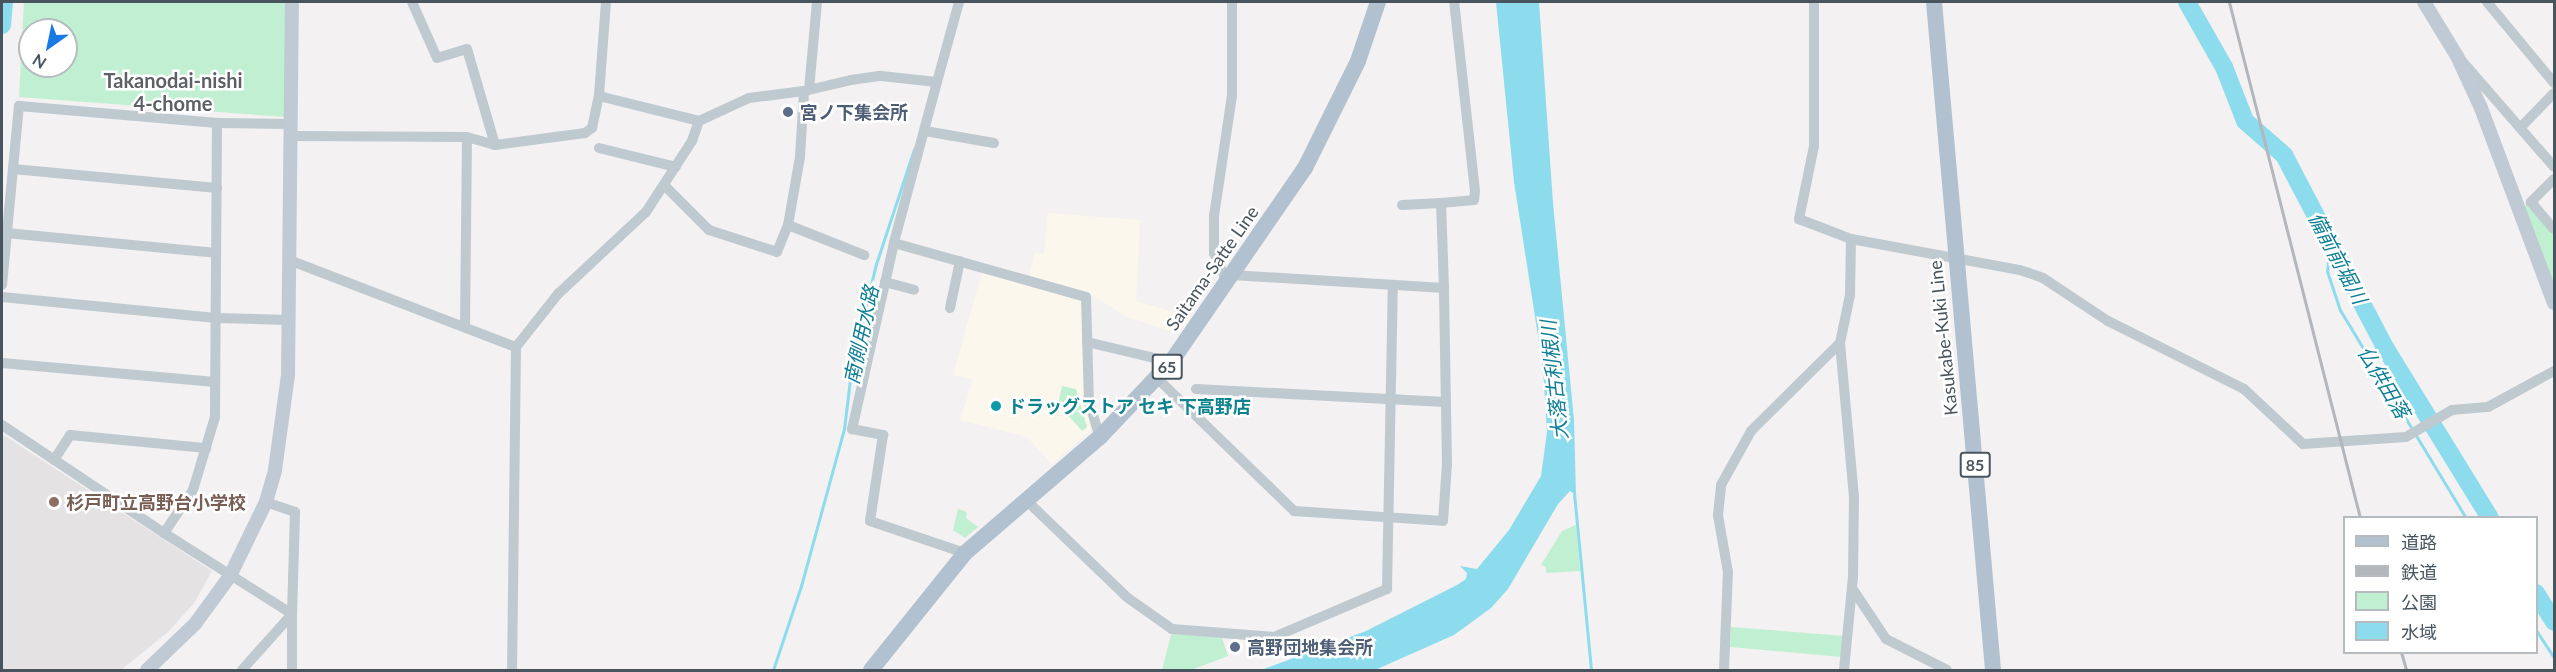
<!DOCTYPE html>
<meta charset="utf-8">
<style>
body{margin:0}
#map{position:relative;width:2556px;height:672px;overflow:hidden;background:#f3f1f1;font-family:Lato,"Noto Sans JP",sans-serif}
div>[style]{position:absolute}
.commercial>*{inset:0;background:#fcf7ec}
.education>*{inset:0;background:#e4e2e3}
.green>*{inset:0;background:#c0f0d1}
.water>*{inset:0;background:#8ddced}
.stream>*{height:3px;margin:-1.5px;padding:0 1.5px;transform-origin:1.5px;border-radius:1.5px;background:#8ddced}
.river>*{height:18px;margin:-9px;padding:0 9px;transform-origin:9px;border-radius:9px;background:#8ddced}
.street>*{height:10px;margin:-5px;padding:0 5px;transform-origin:5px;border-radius:5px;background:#bfc9d0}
.secondary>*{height:14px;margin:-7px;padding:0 7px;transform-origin:7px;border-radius:7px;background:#bfcad4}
.primary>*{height:16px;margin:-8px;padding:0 8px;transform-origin:8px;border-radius:8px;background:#b1c1cf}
.rail>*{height:3px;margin:-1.5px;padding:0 1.5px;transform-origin:1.5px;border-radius:1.5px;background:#b3b6bb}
.dots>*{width:16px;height:16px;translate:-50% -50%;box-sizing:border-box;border:3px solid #fff;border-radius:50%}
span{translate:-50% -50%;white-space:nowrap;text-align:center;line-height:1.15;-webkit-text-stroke:5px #fff;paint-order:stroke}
.shield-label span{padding:2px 4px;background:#fff;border:2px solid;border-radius:4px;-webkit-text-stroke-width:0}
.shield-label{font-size:16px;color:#48555f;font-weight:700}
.service-label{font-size:18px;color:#4e5e75;font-weight:700}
.left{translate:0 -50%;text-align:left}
.street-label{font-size:18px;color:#48555f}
.culture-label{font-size:18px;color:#0d838f;font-weight:700}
.education-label{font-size:18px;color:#785e54;font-weight:700}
.neighbourhood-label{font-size:20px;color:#5d6166;font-weight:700}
.water-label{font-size:20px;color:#0d7f96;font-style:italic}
.frame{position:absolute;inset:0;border:3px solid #48555f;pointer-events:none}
.legend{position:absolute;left:2343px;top:516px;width:195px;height:138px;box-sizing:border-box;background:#fff;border:2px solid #b6bbbf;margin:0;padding:8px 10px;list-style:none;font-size:18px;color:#48555f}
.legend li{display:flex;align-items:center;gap:12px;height:30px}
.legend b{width:30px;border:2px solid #b6bbbf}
.north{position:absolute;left:18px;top:18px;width:60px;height:60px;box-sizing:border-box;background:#fff;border:2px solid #b6bbbf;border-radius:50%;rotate:213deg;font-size:16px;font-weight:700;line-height:24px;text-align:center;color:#48555f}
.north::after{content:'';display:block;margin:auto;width:21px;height:27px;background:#1979e5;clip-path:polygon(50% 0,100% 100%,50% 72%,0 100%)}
</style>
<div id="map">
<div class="commercial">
<i style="clip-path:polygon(1048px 213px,1140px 220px,1136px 301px,1191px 317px,1179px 334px,1127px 317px,1088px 293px,1094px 427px,1052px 464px,1027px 437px,960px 420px,973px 380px,953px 375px,982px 272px,1028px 282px,1034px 253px,1044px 254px)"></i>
</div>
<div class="education">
<i style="clip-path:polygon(2px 434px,212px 571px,194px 603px,168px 632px,121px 670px,2px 670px)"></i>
</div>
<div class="green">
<i style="clip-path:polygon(evenodd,24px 2px,286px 2px,285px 117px,19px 97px,24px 2px,30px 30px,66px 30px,66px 66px,30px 66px,30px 30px)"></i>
<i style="clip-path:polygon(2531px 202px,2554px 229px,2554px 303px,2518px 210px)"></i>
<i style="clip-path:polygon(1062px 386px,1076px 389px,1087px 427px,1082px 431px,1058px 404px)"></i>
<i style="clip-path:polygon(958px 509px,967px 512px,966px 518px,978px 527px,965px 538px,953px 530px)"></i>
<i style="clip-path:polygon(1576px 525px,1580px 571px,1546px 573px,1546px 567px,1541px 565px,1562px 531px)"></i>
<i style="clip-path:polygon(1731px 627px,1845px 636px,1842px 657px,1730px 647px)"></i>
<i style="clip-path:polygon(1175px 634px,1222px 638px,1228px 656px,1191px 670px,1162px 670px,1171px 635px)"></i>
</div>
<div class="water">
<i style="clip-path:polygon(1496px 2px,1539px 2px,1553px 203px,1574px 420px,1576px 495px,1570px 491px,1558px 504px,1508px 589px,1491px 608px,1454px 635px,1375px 670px,1261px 670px,1366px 631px,1457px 585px,1466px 579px,1467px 573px,1460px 566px,1477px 569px,1509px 530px,1541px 476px,1547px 432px,1543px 368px,1514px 182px)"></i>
</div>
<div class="stream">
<i style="left:2330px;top:239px;width:32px;rotate:95deg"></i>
<i style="left:2327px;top:271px;width:41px;rotate:71.6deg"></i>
<i style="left:2340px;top:310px;width:243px;rotate:58.8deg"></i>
<i style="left:1574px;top:493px;width:178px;rotate:84.5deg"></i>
<i style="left:2536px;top:630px;width:33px;rotate:57deg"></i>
<i style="left:773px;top:670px;width:89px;rotate:-71.6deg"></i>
<i style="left:801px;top:586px;width:163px;rotate:-74.7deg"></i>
<i style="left:844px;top:429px;width:66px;rotate:-83.1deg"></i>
<i style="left:852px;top:363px;width:102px;rotate:-76.4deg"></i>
<i style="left:876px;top:264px;width:121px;rotate:-71.7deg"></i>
</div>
<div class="river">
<i style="left:2187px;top:2px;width:75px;rotate:60.4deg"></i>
<i style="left:2224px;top:67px;width:58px;rotate:68.7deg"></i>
<i style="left:2245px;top:121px;width:52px;rotate:41.1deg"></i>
<i style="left:2284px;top:155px;width:219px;rotate:62.3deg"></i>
<i style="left:2386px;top:349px;width:198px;rotate:58.4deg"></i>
<i style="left:2px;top:25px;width:23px;rotate:-85deg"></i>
<i style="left:2536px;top:593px;width:34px;rotate:58deg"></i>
</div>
<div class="street">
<i style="left:412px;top:2px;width:61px;rotate:65.9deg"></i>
<i style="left:437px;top:58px;width:31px;rotate:-17deg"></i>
<i style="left:467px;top:49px;width:100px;rotate:73.7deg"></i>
<i style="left:606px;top:2px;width:94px;rotate:94.3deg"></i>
<i style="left:599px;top:96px;width:103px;rotate:14deg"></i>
<i style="left:699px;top:121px;width:55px;rotate:-24.7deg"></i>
<i style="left:749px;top:98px;width:55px;rotate:-7.3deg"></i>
<i style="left:804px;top:91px;width:48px;rotate:-13.2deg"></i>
<i style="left:851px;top:80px;width:30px;rotate:-8deg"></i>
<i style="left:881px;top:76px;width:56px;rotate:6.1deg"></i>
<i style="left:937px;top:82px;width:167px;rotate:105deg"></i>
<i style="left:894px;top:243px;width:199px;rotate:15.7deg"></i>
<i style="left:1086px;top:297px;width:105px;rotate:88.4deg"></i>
<i style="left:1089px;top:402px;width:37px;rotate:73deg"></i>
<i style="left:1814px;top:2px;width:144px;rotate:90deg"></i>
<i style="left:1814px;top:146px;width:75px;rotate:101.6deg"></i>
<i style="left:1799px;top:219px;width:56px;rotate:21deg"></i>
<i style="left:1851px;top:239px;width:172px;rotate:10.4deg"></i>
<i style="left:2020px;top:270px;width:24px;rotate:19deg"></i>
<i style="left:2043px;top:278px;width:78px;rotate:33.5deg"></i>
<i style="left:2108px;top:321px;width:152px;rotate:26.6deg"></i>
<i style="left:2244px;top:389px;width:81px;rotate:43deg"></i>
<i style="left:2303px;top:444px;width:103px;rotate:-3.9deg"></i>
<i style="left:2406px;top:437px;width:53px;rotate:-30.4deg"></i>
<i style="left:2452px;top:410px;width:36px;rotate:-5deg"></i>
<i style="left:2488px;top:407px;width:75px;rotate:-28.6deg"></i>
<i style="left:2487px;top:2px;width:105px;rotate:50.4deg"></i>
<i style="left:2462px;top:61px;width:140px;rotate:49deg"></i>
<i style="left:937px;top:82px;width:83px;rotate:-74.6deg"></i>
<i style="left:809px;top:90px;width:88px;rotate:-84.8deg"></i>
<i style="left:217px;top:123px;width:294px;rotate:90.4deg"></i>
<i style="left:215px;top:417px;width:76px;rotate:106.8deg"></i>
<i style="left:193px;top:490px;width:52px;rotate:124deg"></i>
<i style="left:164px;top:533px;width:151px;rotate:32.3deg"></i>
<i style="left:292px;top:614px;width:56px;rotate:90deg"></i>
<i style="left:2521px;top:127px;width:47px;rotate:-45.9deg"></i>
<i style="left:925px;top:131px;width:70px;rotate:9.9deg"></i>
<i style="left:290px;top:136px;width:177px;rotate:0.3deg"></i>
<i style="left:467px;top:137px;width:29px;rotate:16deg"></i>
<i style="left:495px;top:145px;width:91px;rotate:-7.6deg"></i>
<i style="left:585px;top:133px;width:9px;rotate:-36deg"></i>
<i style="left:592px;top:128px;width:33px;rotate:-78deg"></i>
<i style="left:599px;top:148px;width:79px;rotate:13.9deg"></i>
<i style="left:13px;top:169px;width:205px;rotate:5.3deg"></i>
<i style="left:2554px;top:179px;width:33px;rotate:135deg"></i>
<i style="left:2531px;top:202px;width:35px;rotate:50deg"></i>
<i style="left:664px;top:185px;width:64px;rotate:45deg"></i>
<i style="left:709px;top:230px;width:71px;rotate:17.9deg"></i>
<i style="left:777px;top:252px;width:29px;rotate:-68deg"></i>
<i style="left:788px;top:225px;width:69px;rotate:-80deg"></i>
<i style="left:800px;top:157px;width:66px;rotate:-86.5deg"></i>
<i style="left:1402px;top:205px;width:39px;rotate:-3deg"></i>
<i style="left:788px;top:225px;width:82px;rotate:21.5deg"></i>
<i style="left:6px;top:233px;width:211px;rotate:5.4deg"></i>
<i style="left:894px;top:243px;width:191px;rotate:102.7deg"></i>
<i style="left:852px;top:429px;width:32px;rotate:11deg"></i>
<i style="left:883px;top:435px;width:87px;rotate:98.6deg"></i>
<i style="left:870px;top:521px;width:100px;rotate:18.6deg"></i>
<i style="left:289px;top:260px;width:243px;rotate:21deg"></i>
<i style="left:516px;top:347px;width:323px;rotate:90.7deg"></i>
<i style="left:885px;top:282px;width:30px;rotate:15deg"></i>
<i style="left:1227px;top:282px;width:32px;rotate:-114deg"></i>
<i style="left:1214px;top:253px;width:37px;rotate:-90deg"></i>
<i style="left:1214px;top:216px;width:121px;rotate:-81.5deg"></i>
<i style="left:1232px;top:96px;width:94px;rotate:-90deg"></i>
<i style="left:2px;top:285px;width:180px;rotate:-84.6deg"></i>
<i style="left:19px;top:106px;width:199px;rotate:4.9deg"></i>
<i style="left:217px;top:123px;width:73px;rotate:0.8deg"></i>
<i style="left:1444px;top:288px;width:85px;rotate:-92deg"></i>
<i style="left:1441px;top:203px;width:33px;rotate:-5deg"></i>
<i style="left:1474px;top:200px;width:9px;rotate:-84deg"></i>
<i style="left:1475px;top:191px;width:190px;rotate:-96.3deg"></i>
<i style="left:2px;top:297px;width:215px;rotate:5.6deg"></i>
<i style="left:216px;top:318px;width:73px;rotate:1.6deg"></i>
<i style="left:950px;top:308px;width:48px;rotate:-78deg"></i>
<i style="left:465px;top:327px;width:190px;rotate:-89.4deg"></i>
<i style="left:1087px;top:342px;width:86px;rotate:13.4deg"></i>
<i style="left:516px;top:347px;width:68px;rotate:-51.6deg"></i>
<i style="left:558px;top:294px;width:120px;rotate:-43deg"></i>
<i style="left:646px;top:212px;width:85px;rotate:-57.1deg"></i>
<i style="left:692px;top:141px;width:21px;rotate:-71deg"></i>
<i style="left:2px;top:363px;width:214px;rotate:5.1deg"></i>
<i style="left:1158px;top:379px;width:190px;rotate:44.1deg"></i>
<i style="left:1294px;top:511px;width:149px;rotate:3.8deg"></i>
<i style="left:1443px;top:521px;width:57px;rotate:-86deg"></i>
<i style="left:1447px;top:464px;width:176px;rotate:-91deg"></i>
<i style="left:1444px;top:288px;width:213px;rotate:-176.5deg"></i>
<i style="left:1196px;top:389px;width:250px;rotate:3deg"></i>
<i style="left:2px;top:425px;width:195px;rotate:33.7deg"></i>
<i style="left:54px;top:460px;width:30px;rotate:-57deg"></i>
<i style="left:70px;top:435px;width:137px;rotate:5.5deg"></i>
<i style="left:1026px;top:500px;width:141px;rotate:43.9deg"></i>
<i style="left:1128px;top:598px;width:54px;rotate:35.2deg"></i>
<i style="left:1172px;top:629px;width:102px;rotate:4.5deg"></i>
<i style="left:1274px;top:637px;width:123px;rotate:-23deg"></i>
<i style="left:1387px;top:589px;width:304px;rotate:-88.9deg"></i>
<i style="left:1852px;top:588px;width:61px;rotate:56.3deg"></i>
<i style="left:1886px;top:639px;width:68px;rotate:26.9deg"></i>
<i style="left:242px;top:670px;width:75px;rotate:-48.2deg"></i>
<i style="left:292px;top:614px;width:102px;rotate:-88.3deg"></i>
<i style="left:295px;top:512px;width:31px;rotate:-161deg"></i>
<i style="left:1724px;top:670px;width:98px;rotate:-87.7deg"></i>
<i style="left:1728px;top:572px;width:58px;rotate:-100deg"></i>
<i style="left:1718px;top:515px;width:30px;rotate:-84deg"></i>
<i style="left:1721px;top:485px;width:62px;rotate:-60.9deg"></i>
<i style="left:1751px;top:431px;width:125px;rotate:-44.7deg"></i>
<i style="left:1844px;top:670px;width:93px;rotate:-84.5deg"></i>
<i style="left:1853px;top:577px;width:80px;rotate:-89.3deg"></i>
<i style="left:1854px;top:497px;width:155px;rotate:-95.2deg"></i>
<i style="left:1840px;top:343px;width:49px;rotate:-78.2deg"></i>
<i style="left:1850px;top:295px;width:56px;rotate:-89deg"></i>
</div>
<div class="secondary">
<i style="left:2424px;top:2px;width:63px;rotate:58.6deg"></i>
<i style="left:2457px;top:56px;width:57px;rotate:65.2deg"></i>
<i style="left:2481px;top:108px;width:208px;rotate:69.5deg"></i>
<i style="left:147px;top:670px;width:66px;rotate:-43.8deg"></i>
<i style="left:195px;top:624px;width:59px;rotate:-53.9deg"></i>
<i style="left:230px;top:576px;width:82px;rotate:-64.1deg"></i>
<i style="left:266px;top:502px;width:33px;rotate:-74deg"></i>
<i style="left:275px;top:470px;width:96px;rotate:-82.2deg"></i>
<i style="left:288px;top:375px;width:373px;rotate:-89.4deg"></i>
</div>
<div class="primary">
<i style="left:1934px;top:2px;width:671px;rotate:84.95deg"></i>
<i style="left:871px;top:670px;width:150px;rotate:-51.2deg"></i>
<i style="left:965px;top:553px;width:178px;rotate:-40.7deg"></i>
<i style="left:1100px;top:437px;width:103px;rotate:-46.6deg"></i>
<i style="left:1171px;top:362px;width:236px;rotate:-55.4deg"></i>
<i style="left:1305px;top:168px;width:119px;rotate:-63.6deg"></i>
<i style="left:1358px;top:61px;width:62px;rotate:-71.3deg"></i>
</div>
<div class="rail">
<i style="left:2229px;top:2px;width:532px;rotate:75.75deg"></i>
<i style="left:2401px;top:652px;width:19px;rotate:74deg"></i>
</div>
<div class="dots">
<i style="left:788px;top:112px;background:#5c6f8a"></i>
<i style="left:996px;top:406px;background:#0f9aa8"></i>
<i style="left:54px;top:502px;background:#8d6e63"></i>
<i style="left:1235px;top:647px;background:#5c6f8a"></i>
</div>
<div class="shield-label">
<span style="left:1167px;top:367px">65</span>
<span style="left:1975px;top:465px">85</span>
</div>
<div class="service-label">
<span class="left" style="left:800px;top:112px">宮ノ下集会所</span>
<span class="left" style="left:1247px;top:647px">高野団地集会所</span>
</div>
<div class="street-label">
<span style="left:1212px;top:268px;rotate:-55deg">Saitama-Satte Line</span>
<span style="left:1943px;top:338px;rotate:-96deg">Kasukabe-Kuki Line</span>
</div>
<div class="culture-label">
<span class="left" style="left:1008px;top:406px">ドラッグストア セキ 下高野店</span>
</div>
<div class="education-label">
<span class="left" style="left:66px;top:502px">杉戸町立高野台小学校</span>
</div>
<div class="neighbourhood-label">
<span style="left:173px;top:92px">Takanodai-nishi<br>4-chome</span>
</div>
<div class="water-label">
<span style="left:2338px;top:258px;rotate:62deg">備前前堀川</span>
<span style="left:861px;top:335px;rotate:-78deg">南側用水路</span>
<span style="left:1554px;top:380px;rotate:-96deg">大落古利根川</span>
<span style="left:2384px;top:382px;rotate:59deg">仏供田落</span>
</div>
<div class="frame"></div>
<ul class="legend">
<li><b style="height:8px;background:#b1c1cf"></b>道路</li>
<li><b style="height:8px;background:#b3b6bb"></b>鉄道</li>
<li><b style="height:16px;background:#c0f0d1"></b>公園</li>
<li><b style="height:16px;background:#8ddced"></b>水域</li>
</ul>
<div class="north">N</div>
</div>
